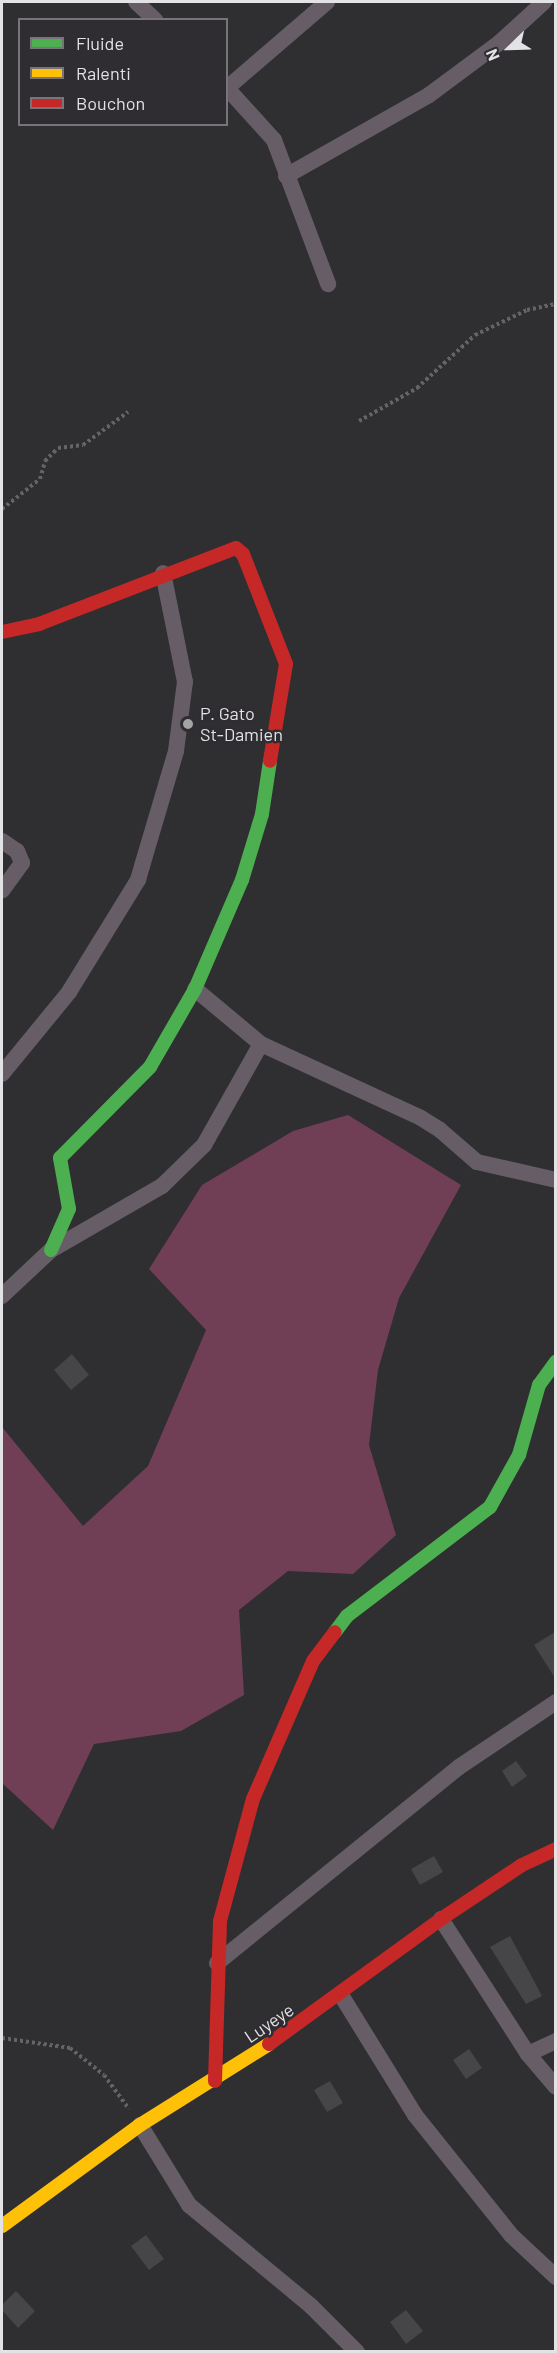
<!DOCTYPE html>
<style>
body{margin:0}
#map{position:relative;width:557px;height:2353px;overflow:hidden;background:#2f2e31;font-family:Barlow,sans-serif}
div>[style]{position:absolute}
.green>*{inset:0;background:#703f56}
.building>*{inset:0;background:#464548}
.path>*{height:4px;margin-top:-2px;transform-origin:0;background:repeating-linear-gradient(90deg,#676267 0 3px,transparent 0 6px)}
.street>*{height:16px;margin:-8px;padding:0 8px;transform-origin:8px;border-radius:8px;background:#665d66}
.fast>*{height:14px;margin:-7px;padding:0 7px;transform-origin:7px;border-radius:7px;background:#4caf50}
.slow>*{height:14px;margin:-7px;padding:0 7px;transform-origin:7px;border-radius:7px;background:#ffc107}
.jam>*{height:14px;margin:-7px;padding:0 7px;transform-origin:7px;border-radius:7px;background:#c62828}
.dots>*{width:16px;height:16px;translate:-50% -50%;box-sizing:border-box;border:3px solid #2f2d32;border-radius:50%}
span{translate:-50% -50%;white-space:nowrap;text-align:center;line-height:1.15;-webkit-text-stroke:5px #2f2d32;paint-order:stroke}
.poi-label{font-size:18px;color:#e3e2e5}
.left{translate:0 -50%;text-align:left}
.street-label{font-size:18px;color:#e3e2e5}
.frame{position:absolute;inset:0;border:3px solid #e3e2e5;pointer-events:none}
.legend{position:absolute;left:18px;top:18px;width:210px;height:108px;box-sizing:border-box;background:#2f2d32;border:2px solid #77757a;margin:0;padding:8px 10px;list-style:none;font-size:18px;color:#e3e2e5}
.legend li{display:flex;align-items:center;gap:12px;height:30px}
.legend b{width:30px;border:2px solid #77757a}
.north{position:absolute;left:479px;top:18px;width:60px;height:60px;-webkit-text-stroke:4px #2f2d32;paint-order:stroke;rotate:247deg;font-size:16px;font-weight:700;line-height:24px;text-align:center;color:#e3e2e5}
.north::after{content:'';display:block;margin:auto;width:21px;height:27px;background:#e3e2e5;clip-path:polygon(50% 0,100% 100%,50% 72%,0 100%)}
</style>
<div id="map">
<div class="green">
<i style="clip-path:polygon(348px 1115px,461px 1185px,399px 1298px,378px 1370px,369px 1445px,396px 1535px,353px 1574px,288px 1571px,239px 1610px,244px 1695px,181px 1731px,94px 1744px,53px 1830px,2px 1783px,2px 1427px,83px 1526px,148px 1466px,206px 1330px,149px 1269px,202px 1185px,293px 1131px)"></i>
</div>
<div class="building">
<i style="clip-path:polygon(72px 1354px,89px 1375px,71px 1390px,54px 1370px)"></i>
<i style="clip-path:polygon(555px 1632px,555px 1678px,534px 1645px)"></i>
<i style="clip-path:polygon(516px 1761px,527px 1776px,512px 1787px,502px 1771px)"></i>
<i style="clip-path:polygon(434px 1856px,443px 1872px,420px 1885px,411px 1869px)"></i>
<i style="clip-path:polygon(510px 1936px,542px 1996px,526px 2004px,490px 1947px)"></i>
<i style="clip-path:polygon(469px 2049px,482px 2068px,466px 2079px,453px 2060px)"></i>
<i style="clip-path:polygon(330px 2081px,343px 2103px,327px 2112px,314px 2090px)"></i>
<i style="clip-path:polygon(146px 2235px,164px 2259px,149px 2270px,131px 2246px)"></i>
<i style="clip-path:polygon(16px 2291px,35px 2311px,18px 2328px,2px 2310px,2px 2305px)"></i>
<i style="clip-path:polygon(406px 2310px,423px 2331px,406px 2344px,390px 2322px)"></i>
</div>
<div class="path">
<i style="left:359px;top:421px;width:67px;rotate:-29.6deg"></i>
<i style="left:417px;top:388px;width:79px;rotate:-42.4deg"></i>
<i style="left:475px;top:335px;width:58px;rotate:-25.7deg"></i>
<i style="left:527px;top:310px;width:30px;rotate:-12deg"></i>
<i style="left:2px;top:509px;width:48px;rotate:-38.3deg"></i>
<i style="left:40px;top:479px;width:19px;rotate:-74deg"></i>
<i style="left:45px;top:461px;width:18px;rotate:-45deg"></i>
<i style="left:58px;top:448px;width:25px;rotate:-7deg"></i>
<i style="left:83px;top:445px;width:56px;rotate:-36.3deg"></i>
<i style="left:2px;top:2038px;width:69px;rotate:8.4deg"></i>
<i style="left:70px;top:2048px;width:43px;rotate:38.5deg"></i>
<i style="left:104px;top:2075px;width:42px;rotate:53.7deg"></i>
</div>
<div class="street">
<i style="left:136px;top:2px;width:26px;rotate:43deg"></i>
<i style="left:226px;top:87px;width:72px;rotate:47.8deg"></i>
<i style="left:274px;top:140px;width:154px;rotate:69.4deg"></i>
<i style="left:227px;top:88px;width:132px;rotate:-40.7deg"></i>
<i style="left:286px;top:176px;width:164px;rotate:-29.5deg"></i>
<i style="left:429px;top:95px;width:87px;rotate:-36.6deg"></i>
<i style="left:499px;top:43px;width:61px;rotate:-42.3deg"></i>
<i style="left:2px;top:841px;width:18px;rotate:34deg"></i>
<i style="left:17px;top:851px;width:13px;rotate:67deg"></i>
<i style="left:22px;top:863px;width:34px;rotate:126deg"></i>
<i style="left:195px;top:989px;width:86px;rotate:39.8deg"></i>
<i style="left:261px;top:1044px;width:176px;rotate:24.8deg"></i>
<i style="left:421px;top:1118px;width:22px;rotate:32deg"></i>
<i style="left:440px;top:1130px;width:49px;rotate:40.9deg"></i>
<i style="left:477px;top:1162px;width:81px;rotate:12.8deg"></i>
<i style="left:2px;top:1074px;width:106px;rotate:-50.7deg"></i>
<i style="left:69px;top:992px;width:132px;rotate:-58.4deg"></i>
<i style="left:138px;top:880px;width:15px;rotate:-74deg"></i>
<i style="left:142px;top:866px;width:120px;rotate:-73.5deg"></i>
<i style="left:176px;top:751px;width:70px;rotate:-82.6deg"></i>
<i style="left:185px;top:682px;width:111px;rotate:-101.4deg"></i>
<i style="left:2px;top:1296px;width:67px;rotate:-43.2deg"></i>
<i style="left:51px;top:1250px;width:128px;rotate:-30deg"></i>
<i style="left:162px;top:1186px;width:59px;rotate:-44.3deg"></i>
<i style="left:204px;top:1145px;width:116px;rotate:-60.6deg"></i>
<i style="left:441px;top:1919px;width:161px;rotate:57.2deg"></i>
<i style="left:528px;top:2054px;width:43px;rotate:49.7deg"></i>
<i style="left:217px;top:1963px;width:311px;rotate:-39deg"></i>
<i style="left:459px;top:1767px;width:117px;rotate:-33.8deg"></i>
<i style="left:341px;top:1995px;width:141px;rotate:58.3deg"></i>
<i style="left:415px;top:2115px;width:154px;rotate:51.3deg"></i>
<i style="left:511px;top:2235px;width:62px;rotate:43deg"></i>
<i style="left:528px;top:2054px;width:31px;rotate:-25deg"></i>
<i style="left:140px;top:2125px;width:94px;rotate:58.5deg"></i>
<i style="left:189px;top:2205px;width:158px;rotate:39.6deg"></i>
<i style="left:311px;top:2306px;width:65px;rotate:45deg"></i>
</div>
<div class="fast">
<i style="left:51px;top:1250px;width:45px;rotate:-66.3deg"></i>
<i style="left:69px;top:1209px;width:52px;rotate:-100deg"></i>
<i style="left:60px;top:1158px;width:128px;rotate:-45.3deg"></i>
<i style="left:150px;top:1067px;width:90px;rotate:-60deg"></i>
<i style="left:195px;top:989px;width:119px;rotate:-66.7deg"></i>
<i style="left:242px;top:880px;width:69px;rotate:-73.1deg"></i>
<i style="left:262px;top:814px;width:54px;rotate:-81.4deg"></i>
<i style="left:335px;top:1632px;width:20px;rotate:-53deg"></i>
<i style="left:347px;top:1616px;width:180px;rotate:-37.3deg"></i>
<i style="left:490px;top:1507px;width:60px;rotate:-60.9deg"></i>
<i style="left:519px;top:1455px;width:73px;rotate:-74.1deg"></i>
<i style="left:539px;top:1385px;width:29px;rotate:-54deg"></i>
</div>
<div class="slow">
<i style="left:2px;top:2226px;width:171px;rotate:-36.2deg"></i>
<i style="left:140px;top:2125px;width:152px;rotate:-32.1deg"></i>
</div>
<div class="jam">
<i style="left:2px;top:632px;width:38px;rotate:-12deg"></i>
<i style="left:39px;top:624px;width:211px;rotate:-21.1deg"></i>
<i style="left:236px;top:548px;width:9px;rotate:41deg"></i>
<i style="left:243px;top:554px;width:118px;rotate:68.6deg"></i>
<i style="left:286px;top:664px;width:98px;rotate:99.4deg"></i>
<i style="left:269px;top:2044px;width:213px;rotate:-36deg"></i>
<i style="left:441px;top:1919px;width:97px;rotate:-33.7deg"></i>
<i style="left:522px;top:1865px;width:38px;rotate:-25deg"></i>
<i style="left:215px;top:2081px;width:160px;rotate:-88.2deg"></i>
<i style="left:220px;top:1921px;width:126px;rotate:-74.9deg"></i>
<i style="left:253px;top:1799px;width:150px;rotate:-66.5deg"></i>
<i style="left:313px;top:1661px;width:36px;rotate:-53deg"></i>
</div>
<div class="dots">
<i style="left:188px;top:724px;background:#a4a3a6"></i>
</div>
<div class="poi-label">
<span class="left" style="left:200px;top:724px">P. Gato<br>St-Damien</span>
</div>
<div class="street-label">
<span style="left:269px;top:2023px;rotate:-34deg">Luyeye</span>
</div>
<div class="frame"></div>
<ul class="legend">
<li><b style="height:8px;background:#4caf50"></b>Fluide</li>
<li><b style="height:8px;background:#ffc107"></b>Ralenti</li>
<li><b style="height:8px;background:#c62828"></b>Bouchon</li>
</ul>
<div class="north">N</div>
</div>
